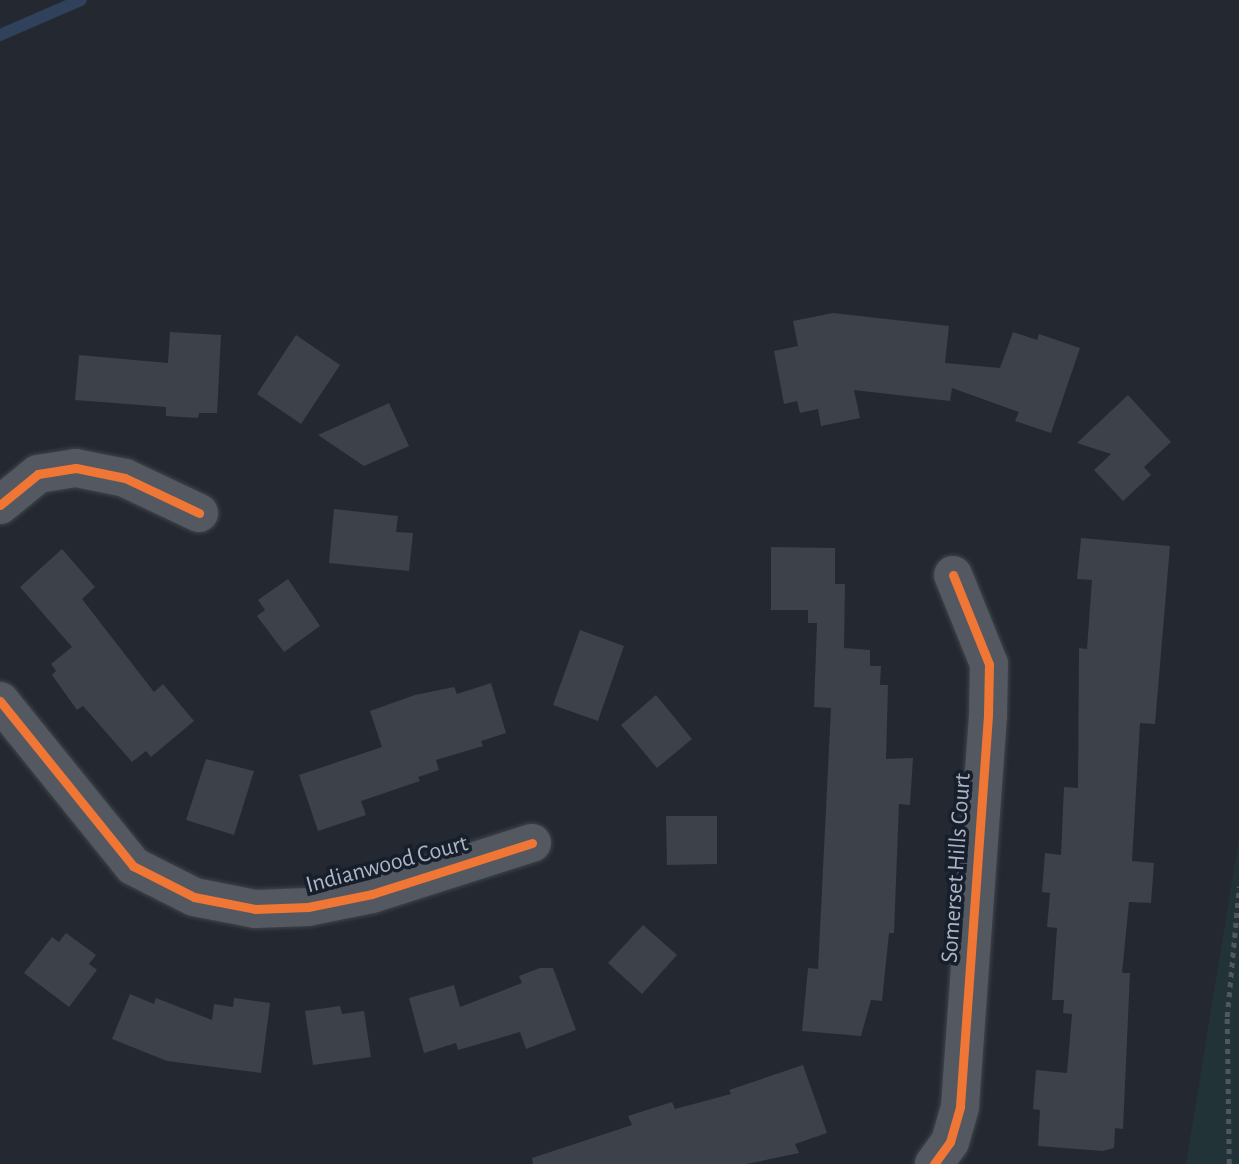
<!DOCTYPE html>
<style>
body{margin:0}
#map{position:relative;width:1239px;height:1164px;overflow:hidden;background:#242931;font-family:"Alegreya Sans",sans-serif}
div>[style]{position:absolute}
.green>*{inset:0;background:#213337}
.stream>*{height:12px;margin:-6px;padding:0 6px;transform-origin:6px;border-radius:6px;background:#2f415b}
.building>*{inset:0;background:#3d4149}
.path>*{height:4.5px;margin-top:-2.25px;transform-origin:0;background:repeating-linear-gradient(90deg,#51575e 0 5px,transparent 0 10px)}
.roads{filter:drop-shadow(0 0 2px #40444a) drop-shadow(0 0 2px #40444a)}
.minor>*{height:38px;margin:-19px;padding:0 19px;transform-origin:19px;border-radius:19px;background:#545860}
.cycleway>*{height:9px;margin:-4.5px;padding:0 4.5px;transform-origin:4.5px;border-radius:4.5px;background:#f07635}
span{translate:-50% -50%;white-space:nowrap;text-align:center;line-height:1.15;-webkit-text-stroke:7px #181f2c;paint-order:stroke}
.street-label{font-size:24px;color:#acb5c5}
</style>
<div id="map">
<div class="green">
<i style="clip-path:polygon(1239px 838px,1239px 1164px,1186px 1164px)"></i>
</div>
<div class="stream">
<i style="left:0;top:35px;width:88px;rotate:-23.4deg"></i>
</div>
<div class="building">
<i style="clip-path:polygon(833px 313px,949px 326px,945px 363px,1000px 368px,1013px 332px,1037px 340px,1039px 334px,1080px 348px,1051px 433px,1015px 421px,1019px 412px,952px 388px,950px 401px,854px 390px,860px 418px,821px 426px,818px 409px,800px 413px,797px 401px,784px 404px,774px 351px,798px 346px,793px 321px)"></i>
<i style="clip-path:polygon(170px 332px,221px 335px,217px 413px,199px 413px,198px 418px,166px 416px,166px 407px,75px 400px,79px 355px,168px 363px)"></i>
<i style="clip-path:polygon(296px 335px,340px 365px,301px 424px,257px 394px)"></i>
<i style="clip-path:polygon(1128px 395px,1171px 442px,1144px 467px,1151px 475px,1123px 501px,1094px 470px,1111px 454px,1077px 443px)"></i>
<i style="clip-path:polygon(389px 403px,409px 446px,364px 466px,318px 435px)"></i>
<i style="clip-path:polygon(334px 509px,398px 516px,396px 532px,413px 533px,409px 571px,329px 563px)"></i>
<i style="clip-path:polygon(1081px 538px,1170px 546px,1155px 724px,1140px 723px,1132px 861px,1154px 863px,1151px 903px,1129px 902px,1122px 973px,1130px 973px,1123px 1129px,1115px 1128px,1114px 1148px,1103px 1151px,1038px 1146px,1040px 1110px,1033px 1109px,1036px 1070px,1067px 1073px,1072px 1014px,1063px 1013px,1064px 1000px,1052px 1000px,1057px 928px,1047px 927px,1050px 893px,1042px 892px,1045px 853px,1061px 855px,1064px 787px,1078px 788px,1079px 648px,1087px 649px,1092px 580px,1077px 579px)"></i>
<i style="clip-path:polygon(771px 547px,835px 548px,835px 584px,845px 584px,844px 648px,870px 650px,870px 666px,881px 666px,880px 685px,888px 685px,886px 759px,913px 758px,910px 805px,899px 804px,894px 933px,889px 933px,882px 1001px,871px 1000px,861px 1036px,802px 1031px,808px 968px,818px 969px,831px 708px,814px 707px,817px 623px,808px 623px,808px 610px,771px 610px)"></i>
<i style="clip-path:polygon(62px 549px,95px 587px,82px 599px,154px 692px,163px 684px,194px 721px,151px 757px,146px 751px,132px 762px,83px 706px,77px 710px,52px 675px,56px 671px,51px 664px,72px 647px,20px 587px)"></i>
<i style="clip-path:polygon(288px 579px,320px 626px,284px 652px,257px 616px,265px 610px,258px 600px)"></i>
<i style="clip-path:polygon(580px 630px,624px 646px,598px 721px,553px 705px)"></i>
<i style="clip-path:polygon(491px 683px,506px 733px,481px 741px,483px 746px,436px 760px,439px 770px,418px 777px,420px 781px,361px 801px,366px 815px,318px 831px,299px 775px,382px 747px,370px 711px,415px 695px,454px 687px,457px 694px)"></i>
<i style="clip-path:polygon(656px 695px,692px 739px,657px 768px,621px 725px)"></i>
<i style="clip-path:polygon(206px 759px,254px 771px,234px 835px,186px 820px)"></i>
<i style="clip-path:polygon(666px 816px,717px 816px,717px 864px,667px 865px)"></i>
<i style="clip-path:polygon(643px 925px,677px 955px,642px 994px,608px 963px)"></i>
<i style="clip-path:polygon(66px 933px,96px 955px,89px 964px,97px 970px,69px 1007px,24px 973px,52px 937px,59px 942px)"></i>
<i style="clip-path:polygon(540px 968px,553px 968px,576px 1030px,526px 1049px,520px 1032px,458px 1050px,456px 1043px,424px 1053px,409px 998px,454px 985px,460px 1007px,522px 983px,519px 976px)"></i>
<i style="clip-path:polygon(130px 994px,154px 1004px,156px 998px,212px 1020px,214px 1004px,233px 1007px,234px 998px,270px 1003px,261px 1073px,167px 1061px,112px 1039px)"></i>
<i style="clip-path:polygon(340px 1006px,342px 1014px,364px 1011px,371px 1057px,313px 1065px,305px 1011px)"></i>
<i style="clip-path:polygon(803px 1065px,827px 1133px,795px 1144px,799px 1153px,747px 1164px,533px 1164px,532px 1158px,632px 1125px,628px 1116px,672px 1102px,675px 1109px,731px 1094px,729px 1090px)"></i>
</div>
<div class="path">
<i style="left:1229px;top:1164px;width:147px;rotate:-90.8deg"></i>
<i style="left:1227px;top:1017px;width:131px;rotate:-84.7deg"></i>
</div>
<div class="roads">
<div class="minor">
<i style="left:0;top:505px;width:49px;rotate:-39.2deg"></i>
<i style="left:38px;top:474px;width:38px;rotate:-9deg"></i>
<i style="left:76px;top:468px;width:50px;rotate:11.5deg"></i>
<i style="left:125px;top:478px;width:82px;rotate:25.3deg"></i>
<i style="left:0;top:701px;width:212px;rotate:51.1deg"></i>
<i style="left:133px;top:866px;width:68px;rotate:26.9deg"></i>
<i style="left:194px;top:897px;width:62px;rotate:11.1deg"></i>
<i style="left:255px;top:909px;width:53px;rotate:-2.2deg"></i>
<i style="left:308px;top:907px;width:65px;rotate:-11.5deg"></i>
<i style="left:372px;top:894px;width:168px;rotate:-17.7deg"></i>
<i style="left:934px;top:1164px;width:27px;rotate:-54deg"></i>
<i style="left:950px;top:1142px;width:37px;rotate:-74deg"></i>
<i style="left:960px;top:1106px;width:392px;rotate:-85.9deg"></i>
<i style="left:988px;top:715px;width:51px;rotate:-88.9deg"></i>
<i style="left:989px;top:664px;width:96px;rotate:-112deg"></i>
</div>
</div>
<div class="cycleway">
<i style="left:0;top:505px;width:49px;rotate:-39.2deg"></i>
<i style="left:38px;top:474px;width:38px;rotate:-9deg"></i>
<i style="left:76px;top:468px;width:50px;rotate:11.5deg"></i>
<i style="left:125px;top:478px;width:82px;rotate:25.3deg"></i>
<i style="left:0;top:701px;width:212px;rotate:51.1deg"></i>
<i style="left:133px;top:866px;width:68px;rotate:26.9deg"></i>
<i style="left:194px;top:897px;width:62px;rotate:11.1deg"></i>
<i style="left:255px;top:909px;width:53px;rotate:-2.2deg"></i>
<i style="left:308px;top:907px;width:65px;rotate:-11.5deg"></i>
<i style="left:372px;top:894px;width:168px;rotate:-17.7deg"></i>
<i style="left:934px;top:1164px;width:27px;rotate:-54deg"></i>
<i style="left:950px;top:1142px;width:37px;rotate:-74deg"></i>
<i style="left:960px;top:1106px;width:392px;rotate:-85.9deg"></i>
<i style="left:988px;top:715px;width:51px;rotate:-88.9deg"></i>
<i style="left:989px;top:664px;width:96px;rotate:-112deg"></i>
</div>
<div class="street-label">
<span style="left:387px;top:865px;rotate:-15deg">Indianwood Court</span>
<span style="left:957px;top:868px;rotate:-86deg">Somerset Hills Court</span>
</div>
</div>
